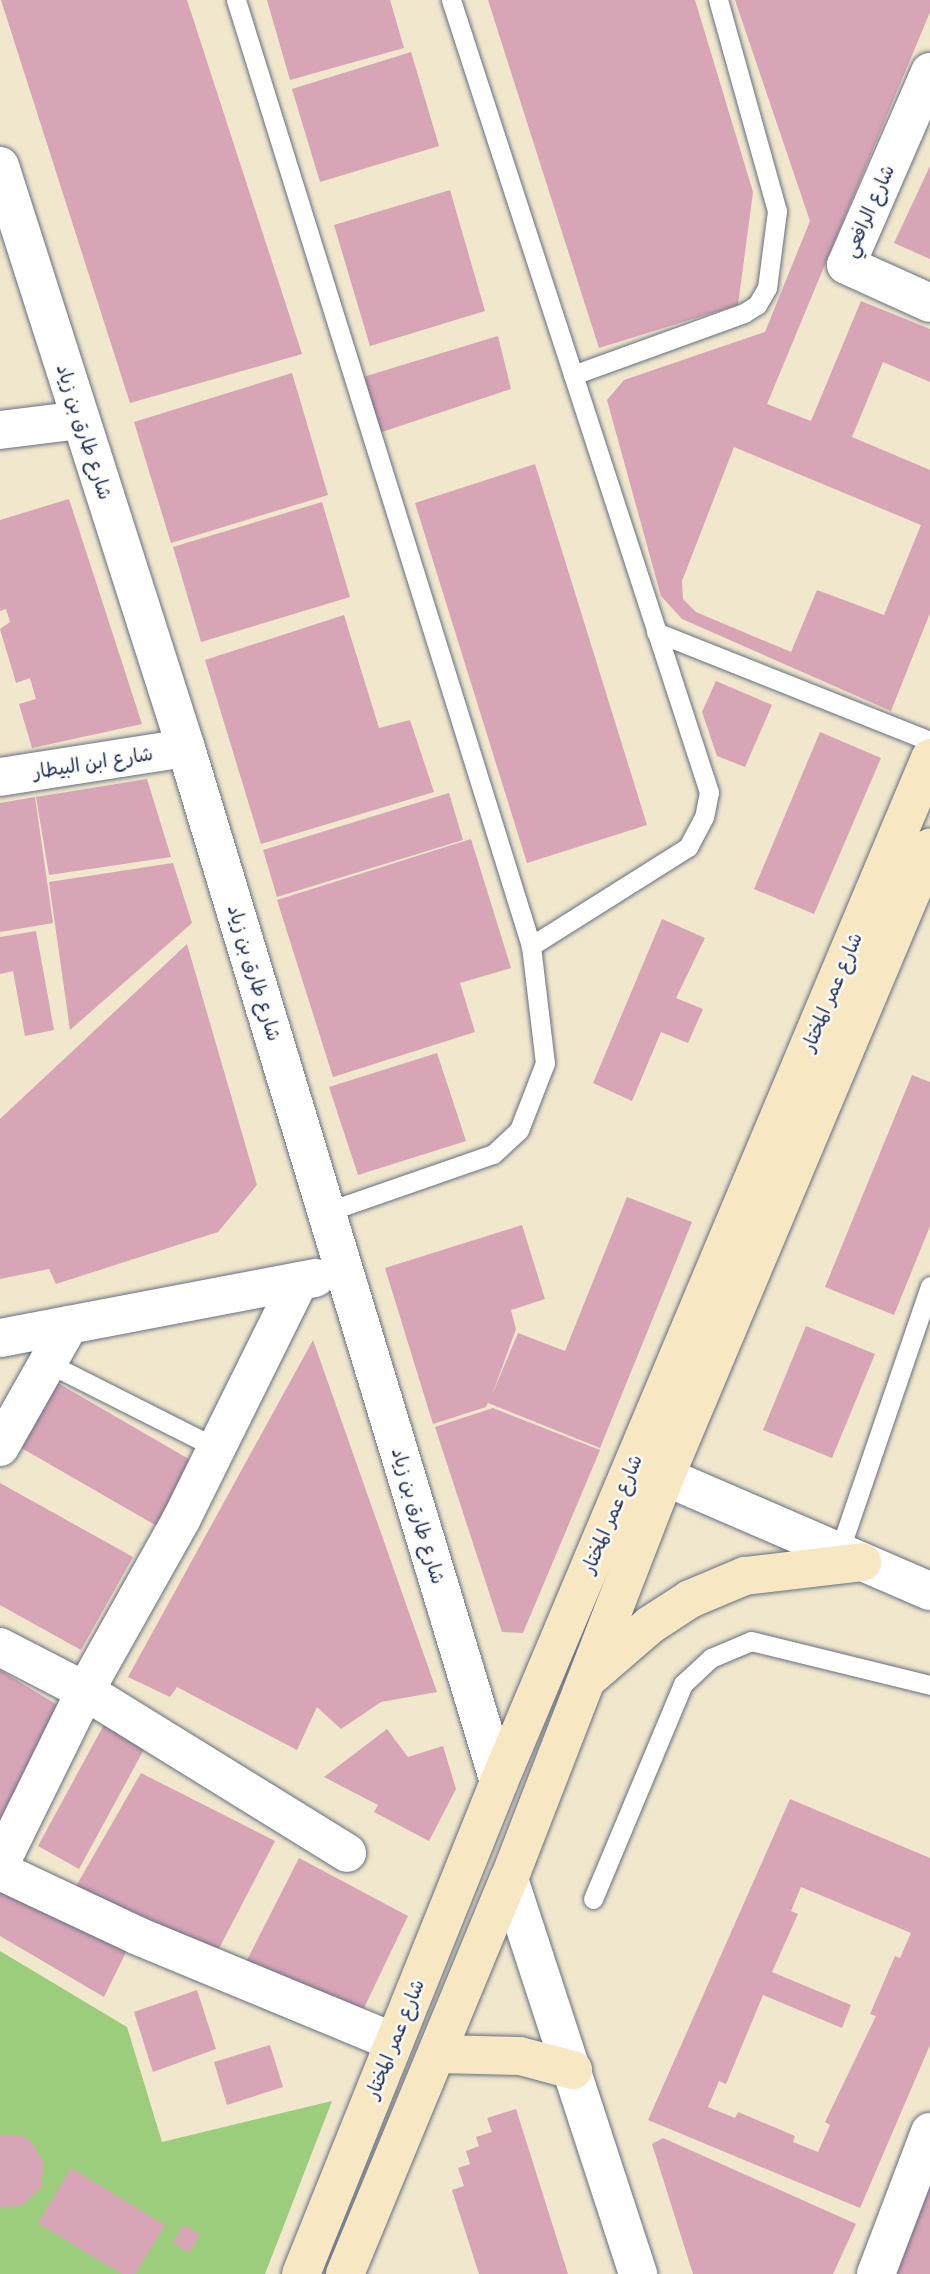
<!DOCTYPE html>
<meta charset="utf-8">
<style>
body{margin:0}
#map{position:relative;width:930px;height:2274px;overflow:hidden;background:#f0e7cc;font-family:Sriracha,"Playpen Sans Arabic",sans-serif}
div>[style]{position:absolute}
.green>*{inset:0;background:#9bcd7c}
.building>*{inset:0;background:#d7a5b6}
.roads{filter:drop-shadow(0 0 2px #666f84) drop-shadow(0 0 2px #666f84)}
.service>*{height:19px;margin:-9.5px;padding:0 9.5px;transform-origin:9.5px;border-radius:9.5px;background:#fff}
.minor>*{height:38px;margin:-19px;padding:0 19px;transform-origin:19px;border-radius:19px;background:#fff}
.tertiary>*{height:38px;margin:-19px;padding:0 19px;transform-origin:19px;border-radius:19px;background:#fff}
.secondary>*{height:38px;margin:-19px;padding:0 19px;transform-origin:19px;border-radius:19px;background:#f7e8c3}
span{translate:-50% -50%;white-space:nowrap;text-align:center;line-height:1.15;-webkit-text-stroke:5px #fdfcf7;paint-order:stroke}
.street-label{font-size:19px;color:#1b2f5e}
</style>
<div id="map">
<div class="green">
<i style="clip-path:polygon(0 1951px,127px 2027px,162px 2142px,332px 2101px,265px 2274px,0 2274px)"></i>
</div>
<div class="building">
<i style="clip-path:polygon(1px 0,187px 0,302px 354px,130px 403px)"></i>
<i style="clip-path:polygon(267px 0,390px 0,404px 48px,290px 80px)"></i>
<i style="clip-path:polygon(488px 0,695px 0,753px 192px,738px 305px,599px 348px)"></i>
<i style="clip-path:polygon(evenodd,735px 0,930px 0,930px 12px,767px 404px,811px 421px,861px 301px,930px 329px,930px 382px,883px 362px,852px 437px,930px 470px,930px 613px,891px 711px,682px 619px,661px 596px,607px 400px,624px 380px,765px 332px,810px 221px,735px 0,734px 447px,921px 525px,884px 615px,817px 590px,791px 652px,696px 612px,683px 599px,682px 581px,734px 447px)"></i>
<i style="clip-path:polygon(411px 52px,439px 146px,320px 182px,292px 89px)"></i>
<i style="clip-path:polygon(930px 166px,930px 259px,894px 243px)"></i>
<i style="clip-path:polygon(450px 190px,485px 311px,370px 346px,334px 225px)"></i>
<i style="clip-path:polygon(498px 336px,511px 389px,379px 433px,363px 377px)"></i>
<i style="clip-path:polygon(292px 373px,328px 495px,171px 543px,134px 422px)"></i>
<i style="clip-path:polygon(535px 464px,647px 825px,527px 863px,415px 503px)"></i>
<i style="clip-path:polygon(69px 499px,142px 724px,32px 748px,19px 704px,36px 699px,30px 678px,16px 683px,0 629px,10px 622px,6px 609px,0 611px,0 520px)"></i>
<i style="clip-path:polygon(322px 502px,350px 597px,201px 642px,173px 547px)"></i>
<i style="clip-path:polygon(344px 615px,379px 728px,410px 720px,434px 792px,261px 844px,205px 660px)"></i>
<i style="clip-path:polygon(716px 681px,772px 705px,745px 767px,717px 756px,702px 712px)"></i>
<i style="clip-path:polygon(820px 732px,881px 758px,814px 914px,754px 889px)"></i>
<i style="clip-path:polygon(147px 779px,171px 857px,49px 875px,36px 797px)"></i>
<i style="clip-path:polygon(449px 793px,463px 840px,277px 897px,263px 850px)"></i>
<i style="clip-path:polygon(35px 797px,53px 923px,0 932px,0 803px)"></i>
<i style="clip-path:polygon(471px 839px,511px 968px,460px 983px,475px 1032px,333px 1077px,277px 900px)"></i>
<i style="clip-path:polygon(173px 863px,192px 923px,70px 1030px,49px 882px)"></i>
<i style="clip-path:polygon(662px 919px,705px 938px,676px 998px,703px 1009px,688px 1043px,661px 1032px,632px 1101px,593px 1083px)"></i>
<i style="clip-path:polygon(36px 931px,54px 1030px,25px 1036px,13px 971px,0 974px,0 937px)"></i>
<i style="clip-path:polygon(187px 944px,257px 1185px,218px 1232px,56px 1284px,49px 1269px,0 1279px,0 1119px)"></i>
<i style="clip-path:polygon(437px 1053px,466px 1141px,358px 1175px,329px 1087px)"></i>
<i style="clip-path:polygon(912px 1075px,930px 1082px,930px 1226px,894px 1315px,825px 1287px)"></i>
<i style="clip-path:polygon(627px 1197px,692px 1222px,600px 1448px,488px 1403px,486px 1407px,433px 1424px,385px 1268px,522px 1225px,545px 1299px,511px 1310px,516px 1329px,492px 1395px,518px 1333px,565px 1351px)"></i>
<i style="clip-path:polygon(806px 1326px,875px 1354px,832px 1458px,763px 1430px)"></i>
<i style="clip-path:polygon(313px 1340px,437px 1692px,381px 1702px,341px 1729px,317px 1707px,297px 1750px,177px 1687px,170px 1697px,128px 1677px)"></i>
<i style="clip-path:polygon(56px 1382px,194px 1462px,157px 1526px,18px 1446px)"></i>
<i style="clip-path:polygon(493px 1408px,600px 1450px,523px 1633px,502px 1632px,435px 1427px)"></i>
<i style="clip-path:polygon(0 1483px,133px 1557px,81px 1650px,0 1605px)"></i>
<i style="clip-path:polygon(0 1670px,64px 1709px,0 1823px)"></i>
<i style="clip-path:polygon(107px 1719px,148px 1742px,79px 1869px,38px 1846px)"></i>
<i style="clip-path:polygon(387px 1729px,408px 1757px,443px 1746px,456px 1789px,429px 1841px,374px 1812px,378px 1805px,324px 1777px)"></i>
<i style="clip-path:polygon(141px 1773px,275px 1841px,215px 1956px,75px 1888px)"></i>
<i style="clip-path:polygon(evenodd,790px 1799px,930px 1858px,930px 2045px,860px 2208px,648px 2120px,790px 1799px,801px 1887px,911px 1933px,900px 1958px,895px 1956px,870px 2014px,876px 2016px,825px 2122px,830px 2125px,818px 2152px,793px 2142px,795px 2136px,738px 2112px,735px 2118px,708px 2107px,719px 2081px,726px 2084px,763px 1995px,842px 2028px,851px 2005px,772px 1972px,798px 1914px,791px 1911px,801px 1887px)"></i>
<i style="clip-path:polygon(299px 1858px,408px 1916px,363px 2010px,335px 1996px,332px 2004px,245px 1964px)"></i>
<i style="clip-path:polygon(0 1881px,131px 1942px,104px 1997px,0 1936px)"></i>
<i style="clip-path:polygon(197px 1990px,216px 2049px,153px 2072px,134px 2012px)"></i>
<i style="clip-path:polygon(270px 2045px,283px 2087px,227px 2105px,214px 2062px)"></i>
<i style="clip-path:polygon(516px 2109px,568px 2274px,479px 2274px,452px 2190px,464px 2186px,458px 2168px,470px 2164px,466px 2151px,479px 2146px,476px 2137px,492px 2132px,487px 2118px)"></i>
<i style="clip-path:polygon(0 2135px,19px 2135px,31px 2141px,44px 2163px,41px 2188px,21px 2206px,0 2207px)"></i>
<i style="clip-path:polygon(663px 2138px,856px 2224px,833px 2274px,693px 2274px,652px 2144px)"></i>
<i style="clip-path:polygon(930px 2159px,930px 2274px,884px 2274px)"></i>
<i style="clip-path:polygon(71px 2168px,165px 2225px,135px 2274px,122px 2274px,38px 2223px)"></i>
<i style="clip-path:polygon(184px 2225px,200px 2235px,189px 2253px,173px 2242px)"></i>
</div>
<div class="roads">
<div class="service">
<i style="left:236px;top:0;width:991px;rotate:72.68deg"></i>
<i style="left:531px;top:946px;width:118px;rotate:83.2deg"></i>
<i style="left:545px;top:1063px;width:72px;rotate:111.2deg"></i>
<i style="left:519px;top:1130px;width:35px;rotate:137deg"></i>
<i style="left:493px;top:1154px;width:177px;rotate:160.8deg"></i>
<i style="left:451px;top:0;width:833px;rotate:71.96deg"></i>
<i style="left:709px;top:792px;width:25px;rotate:101deg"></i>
<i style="left:704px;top:817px;width:34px;rotate:118deg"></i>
<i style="left:688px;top:847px;width:186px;rotate:147.8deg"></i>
<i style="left:573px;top:375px;width:182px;rotate:-19.9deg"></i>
<i style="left:744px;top:313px;width:15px;rotate:-32deg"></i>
<i style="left:757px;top:305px;width:20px;rotate:-60deg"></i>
<i style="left:767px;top:288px;width:78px;rotate:-82.6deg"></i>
<i style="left:777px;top:211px;width:219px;rotate:-105.6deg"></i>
<i style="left:656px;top:632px;width:295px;rotate:21.7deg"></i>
<i style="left:48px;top:1363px;width:188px;rotate:26.8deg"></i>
<i style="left:839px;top:1552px;width:281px;rotate:-71.1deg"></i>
<i style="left:593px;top:1899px;width:233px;rotate:-67.3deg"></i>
<i style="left:683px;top:1684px;width:38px;rotate:-43deg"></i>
<i style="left:711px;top:1658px;width:43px;rotate:-23deg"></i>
<i style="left:751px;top:1641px;width:184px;rotate:13.8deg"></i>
</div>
<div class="minor">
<i style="left:930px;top:72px;width:210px;rotate:113.5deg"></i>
<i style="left:846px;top:265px;width:92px;rotate:24.3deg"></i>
<i style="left:0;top:166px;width:611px;rotate:72.28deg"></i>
<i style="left:186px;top:748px;width:1080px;rotate:73.16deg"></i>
<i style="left:0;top:430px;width:81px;rotate:-7.1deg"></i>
<i style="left:0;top:777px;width:188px;rotate:-8.9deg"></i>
<i style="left:0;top:1338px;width:321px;rotate:-10.8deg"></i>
<i style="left:0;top:1447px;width:140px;rotate:-60.5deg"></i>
<i style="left:0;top:1647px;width:96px;rotate:27.4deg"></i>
<i style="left:85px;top:1691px;width:198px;rotate:-60.7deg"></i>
<i style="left:182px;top:1518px;width:264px;rotate:-63.7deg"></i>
<i style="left:0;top:1864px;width:193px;rotate:-63.8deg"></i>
<i style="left:85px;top:1691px;width:308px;rotate:31.7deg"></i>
<i style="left:0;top:1871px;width:153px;rotate:25.2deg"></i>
<i style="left:138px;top:1936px;width:277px;rotate:22.5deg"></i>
<i style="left:509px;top:1879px;width:416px;rotate:71.9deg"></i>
<i style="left:876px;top:2274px;width:152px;rotate:-69.2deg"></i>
</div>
<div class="tertiary">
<i style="left:636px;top:1464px;width:320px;rotate:23.4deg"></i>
</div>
<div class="secondary">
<i style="left:590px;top:1677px;width:79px;rotate:-40.9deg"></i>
<i style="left:650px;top:1625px;width:48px;rotate:-33deg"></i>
<i style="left:690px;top:1599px;width:60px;rotate:-22.7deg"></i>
<i style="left:745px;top:1576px;width:118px;rotate:-6.8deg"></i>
<i style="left:437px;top:2054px;width:83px;rotate:1.4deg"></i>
<i style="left:520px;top:2056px;width:55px;rotate:14.8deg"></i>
<i style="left:301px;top:2274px;width:530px;rotate:-68.08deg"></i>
<i style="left:499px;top:1782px;width:1111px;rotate:-67.17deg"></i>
<i style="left:345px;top:2274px;width:428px;rotate:-67.5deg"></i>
<i style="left:509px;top:1879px;width:431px;rotate:-68.8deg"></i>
<i style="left:665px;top:1477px;width:683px;rotate:-67.15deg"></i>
</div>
</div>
<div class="street-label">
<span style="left:869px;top:211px;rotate:-66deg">شارع الرافعي</span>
<span style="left:84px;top:432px;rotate:72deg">شارع طارق بن زياد</span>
<span style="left:93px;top:763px;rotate:-9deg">شارع ابن البيطار</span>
<span style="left:254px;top:973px;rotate:73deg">شارع طارق بن زياد</span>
<span style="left:832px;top:992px;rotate:-67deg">شارع عمر المختار</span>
<span style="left:612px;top:1514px;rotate:-67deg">شارع عمر المختار</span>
<span style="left:418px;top:1516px;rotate:73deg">شارع طارق بن زياد</span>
<span style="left:395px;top:2039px;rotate:-68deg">شارع عمر المختار</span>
</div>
</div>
